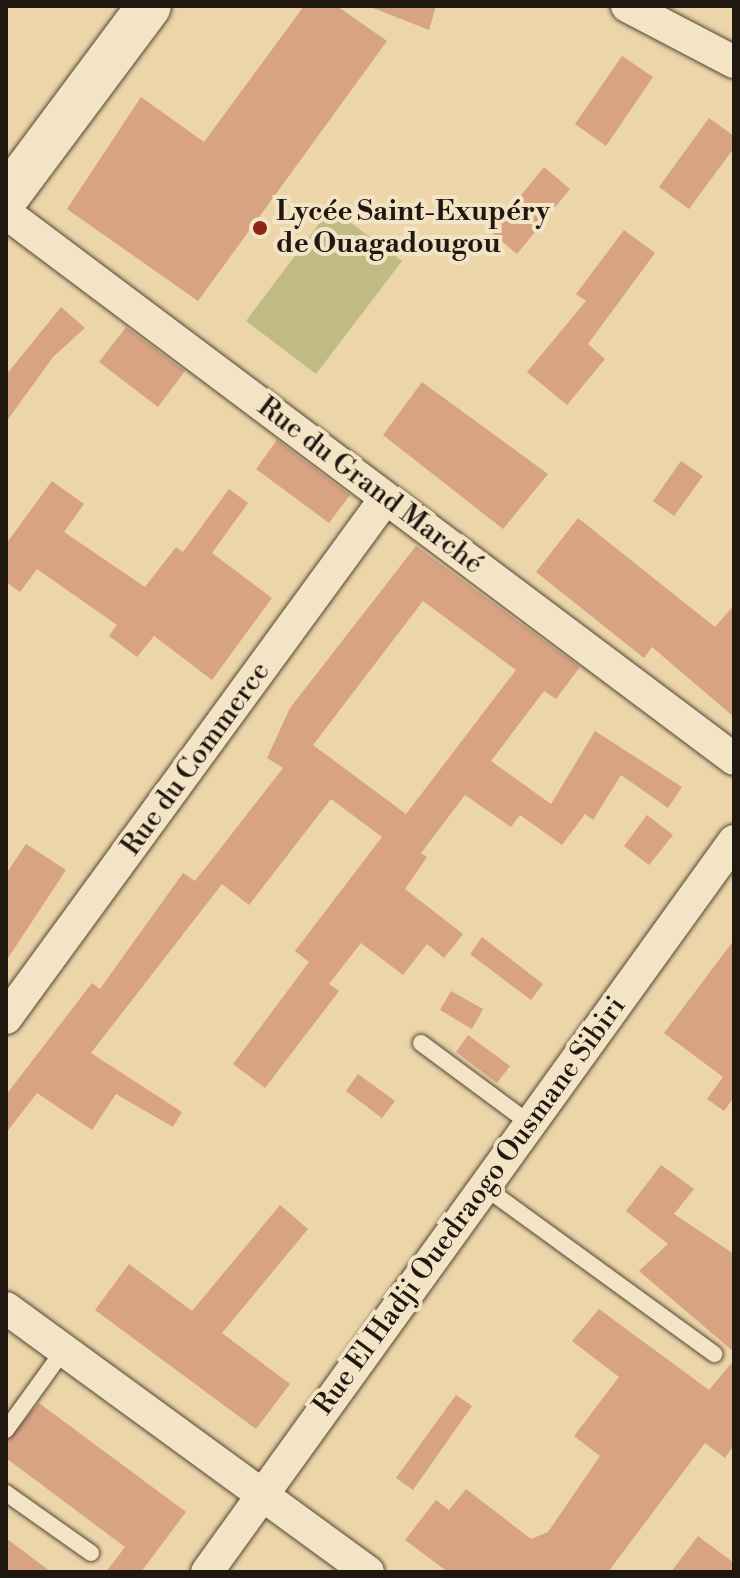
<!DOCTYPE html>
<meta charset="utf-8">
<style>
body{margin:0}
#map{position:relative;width:740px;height:1578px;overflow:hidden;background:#ecd5a8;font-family:"Libre Bodoni",serif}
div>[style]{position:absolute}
.green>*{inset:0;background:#bfbb83}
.building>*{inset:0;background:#d8a383}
.roads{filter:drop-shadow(0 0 2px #544637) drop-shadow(0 0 2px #544637)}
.lane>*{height:16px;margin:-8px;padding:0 8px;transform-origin:8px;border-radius:8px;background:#f3e4c6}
.street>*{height:32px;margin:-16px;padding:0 16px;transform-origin:16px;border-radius:16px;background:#f3e4c6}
.secondary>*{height:44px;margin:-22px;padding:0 22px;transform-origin:22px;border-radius:22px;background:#f3e4c6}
.dots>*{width:22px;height:22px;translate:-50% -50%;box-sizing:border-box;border:4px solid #f3e4c6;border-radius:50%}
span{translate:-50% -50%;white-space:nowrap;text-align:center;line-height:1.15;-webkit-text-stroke:8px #f3e4c6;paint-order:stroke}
.poi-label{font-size:28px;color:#211711;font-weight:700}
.left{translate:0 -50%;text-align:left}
.street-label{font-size:28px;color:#211711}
.frame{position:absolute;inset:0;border:8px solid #211711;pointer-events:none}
</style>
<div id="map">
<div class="green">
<i style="clip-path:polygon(331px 208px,402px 261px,316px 374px,246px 321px)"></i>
</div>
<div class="building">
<i style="clip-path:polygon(304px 6px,337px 6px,387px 41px,198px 301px,67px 209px,141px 97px,204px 142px)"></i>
<i style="clip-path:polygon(368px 6px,436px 6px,429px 30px)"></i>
<i style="clip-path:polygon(622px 56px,653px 77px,606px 146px,575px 124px)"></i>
<i style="clip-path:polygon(709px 118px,734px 136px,734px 148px,689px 209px,659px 187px)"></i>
<i style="clip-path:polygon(544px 167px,570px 189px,517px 254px,491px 232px)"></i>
<i style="clip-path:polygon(624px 230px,655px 253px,588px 344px,605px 359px,567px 405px,527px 372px,586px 301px,576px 294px)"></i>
<i style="clip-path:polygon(61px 307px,85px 328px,53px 357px,6px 422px,6px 375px)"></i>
<i style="clip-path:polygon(126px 327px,185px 371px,158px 407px,99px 362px)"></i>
<i style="clip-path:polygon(422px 382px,548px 474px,503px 529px,383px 435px)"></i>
<i style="clip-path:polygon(277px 440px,350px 495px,329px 523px,256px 469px)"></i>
<i style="clip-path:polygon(681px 461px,703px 476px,674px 516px,653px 501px)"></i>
<i style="clip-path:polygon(52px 481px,84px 504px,64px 532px,145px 587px,176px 547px,183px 552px,229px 489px,248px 503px,212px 553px,272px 598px,212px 680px,154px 636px,137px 657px,109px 636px,117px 625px,37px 569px,20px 592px,6px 582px,6px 544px)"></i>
<i style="clip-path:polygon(578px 518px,715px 627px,734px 605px,734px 717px,652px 647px,644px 658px,536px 572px)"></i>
<i style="clip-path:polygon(evenodd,416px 546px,580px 667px,556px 699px,544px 691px,491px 761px,551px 804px,595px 731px,682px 787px,668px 808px,621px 775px,593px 820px,585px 814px,562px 845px,520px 815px,511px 827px,465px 795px,421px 853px,427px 857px,405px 889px,463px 934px,444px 958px,427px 944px,403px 975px,361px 943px,329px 984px,339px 991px,265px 1088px,233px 1064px,309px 962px,295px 951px,382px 837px,331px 799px,249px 905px,222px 884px,91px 1053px,182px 1112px,173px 1127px,116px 1094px,92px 1130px,37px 1093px,6px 1133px,6px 1095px,92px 983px,100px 989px,183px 873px,195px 881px,283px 768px,267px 758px,290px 708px,416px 546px,423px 601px,516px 670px,406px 814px,313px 745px,423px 601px)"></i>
<i style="clip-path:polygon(647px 815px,673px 835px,649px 865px,624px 846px)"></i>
<i style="clip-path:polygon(26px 844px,66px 870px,6px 961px,6px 874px)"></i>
<i style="clip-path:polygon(482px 937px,543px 984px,531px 1000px,470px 954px)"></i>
<i style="clip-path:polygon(734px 940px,734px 1097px,724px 1111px,707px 1099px,723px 1077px,664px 1033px)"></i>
<i style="clip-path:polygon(451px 991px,483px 1009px,472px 1029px,440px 1010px)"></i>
<i style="clip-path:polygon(468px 1035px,510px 1066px,497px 1083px,456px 1052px)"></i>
<i style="clip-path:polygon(358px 1074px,395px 1101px,382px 1118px,346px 1091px)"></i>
<i style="clip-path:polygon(661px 1165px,694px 1189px,674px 1214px,734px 1254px,734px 1352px,639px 1271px,668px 1244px,626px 1211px)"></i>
<i style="clip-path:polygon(280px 1205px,308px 1229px,222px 1333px,290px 1384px,256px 1429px,95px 1310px,129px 1264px,192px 1311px)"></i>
<i style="clip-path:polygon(599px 1309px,709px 1390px,734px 1360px,734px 1445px,725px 1458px,705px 1443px,608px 1572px,448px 1572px,405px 1540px,436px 1500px,449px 1510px,466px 1489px,531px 1539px,548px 1532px,600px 1456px,574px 1436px,619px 1377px,572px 1341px)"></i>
<i style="clip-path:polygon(456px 1395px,472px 1406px,413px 1490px,396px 1478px)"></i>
<i style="clip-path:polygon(39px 1403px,186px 1512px,141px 1572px,106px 1572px,125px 1547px,6px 1458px,6px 1441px)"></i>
<i style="clip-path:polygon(698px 1536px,734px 1563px,734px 1572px,671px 1572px)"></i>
<i style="clip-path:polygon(6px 1538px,51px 1572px,6px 1572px)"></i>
</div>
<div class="roads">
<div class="lane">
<i style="left:421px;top:1043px;width:134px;rotate:36.5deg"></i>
<i style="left:483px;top:1186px;width:286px;rotate:36deg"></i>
<i style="left:6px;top:1430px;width:97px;rotate:-54.2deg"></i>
<i style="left:6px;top:1493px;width:104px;rotate:35.2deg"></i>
</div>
<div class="street">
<i style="left:627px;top:6px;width:121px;rotate:27.6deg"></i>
<i style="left:6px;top:213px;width:910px;rotate:36.87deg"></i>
<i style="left:6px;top:1018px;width:643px;rotate:-53.86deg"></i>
<i style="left:6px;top:1308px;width:448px;rotate:36.1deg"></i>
<i style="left:207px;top:1572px;width:901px;rotate:-54.21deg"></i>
</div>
<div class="secondary">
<i style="left:6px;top:198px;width:239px;rotate:-53.3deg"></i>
</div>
</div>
<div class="dots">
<i style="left:260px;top:228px;background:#8f2418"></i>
</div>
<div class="poi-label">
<span class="left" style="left:276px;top:228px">Lycée Saint-Exupéry<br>de Ouagadougou</span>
</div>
<div class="street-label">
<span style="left:370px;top:486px;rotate:37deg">Rue du Grand Marché</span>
<span style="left:196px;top:759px;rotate:-54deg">Rue du Commerce</span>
<span style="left:470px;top:1206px;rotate:-54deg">Rue El Hadji Ouedraogo Ousmane Sibiri</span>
</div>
<div class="frame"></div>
</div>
